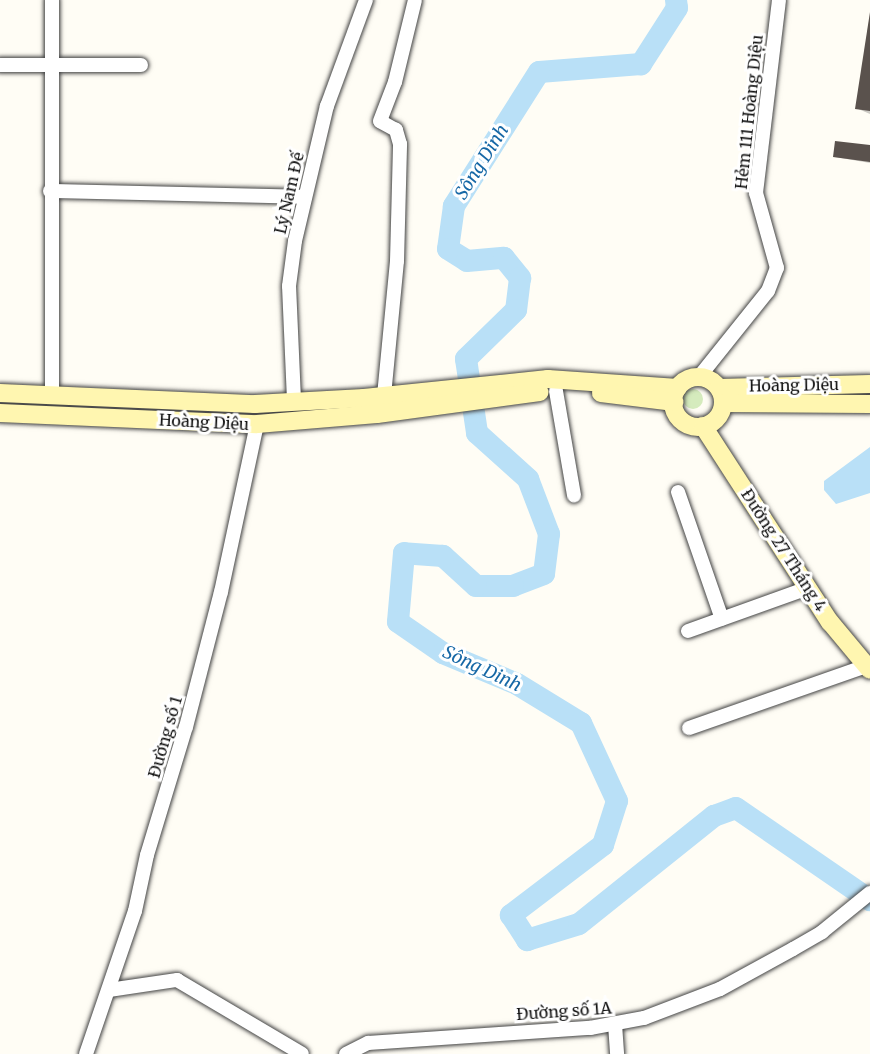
<!DOCTYPE html>
<meta charset="utf-8">
<style>
body{margin:0}
#map{position:relative;width:870px;height:1054px;overflow:hidden;background:#fffdf5;font-family:Merriweather,serif}
div>[style]{position:absolute}
.green>*{inset:0;background:#d5ebbd}
.round{border-radius:50%}
.water>*{inset:0;background:#b9e0f7}
.shadow>*{inset:0;background:#0003}
.river>*{height:22px;margin:-11px;padding:0 11px;transform-origin:11px;border-radius:11px;background:#b9e0f7}
.building>*{inset:0;background:#5a524d}
.roads{filter:drop-shadow(0 0 2px #444) drop-shadow(0 0 2px #444)}
.street>*{height:14px;margin:-7px;padding:0 7px;transform-origin:7px;border-radius:7px;background:#fff}
.secondary>*{height:18px;margin:-9px;padding:0 9px;transform-origin:9px;border-radius:9px;background:#fff6b0}
.secondary>.ring{margin:-9px;padding:0;box-sizing:content-box;background:none;border:18px solid #fff6b0;border-radius:50%}
span{translate:-50% -50%;white-space:nowrap;text-align:center;line-height:1.15;-webkit-text-stroke:6px #fff;paint-order:stroke}
.street-label{font-size:16px;color:#111}
.water-label{font-size:18px;color:#1768a6;font-style:italic}
</style>
<div id="map">
<div class="green">
<i class="round" style="left:683px;top:389px;width:20px;height:20px"></i>
</div>
<div class="water">
<i style="clip-path:polygon(870px 447px,870px 493px,836px 504px,824px 490px,824px 481px)"></i>
</div>
<div class="shadow">
<i style="clip-path:polygon(870px 15px,870px 114px,856px 108px)"></i>
<i style="clip-path:polygon(870px 147px,870px 163px,835px 157px)"></i>
</div>
<div class="river">
<i style="left:676px;top:0;width:8px;rotate:83deg"></i>
<i style="left:677px;top:8px;width:67px;rotate:122.7deg"></i>
<i style="left:641px;top:64px;width:102px;rotate:175.5deg"></i>
<i style="left:539px;top:72px;width:159px;rotate:122.4deg"></i>
<i style="left:454px;top:206px;width:43px;rotate:97.9deg"></i>
<i style="left:448px;top:249px;width:22px;rotate:32deg"></i>
<i style="left:467px;top:261px;width:37px;rotate:-5deg"></i>
<i style="left:504px;top:258px;width:26px;rotate:51deg"></i>
<i style="left:520px;top:278px;width:32px;rotate:97deg"></i>
<i style="left:516px;top:310px;width:70px;rotate:135.6deg"></i>
<i style="left:466px;top:359px;width:75px;rotate:81.5deg"></i>
<i style="left:477px;top:433px;width:69px;rotate:42deg"></i>
<i style="left:528px;top:479px;width:59px;rotate:69.1deg"></i>
<i style="left:549px;top:534px;width:40px;rotate:97.1deg"></i>
<i style="left:544px;top:574px;width:33px;rotate:159deg"></i>
<i style="left:513px;top:586px;width:37px;rotate:180deg"></i>
<i style="left:476px;top:586px;width:45px;rotate:-137.7deg"></i>
<i style="left:443px;top:556px;width:39px;rotate:-176deg"></i>
<i style="left:404px;top:553px;width:69px;rotate:95deg"></i>
<i style="left:398px;top:622px;width:55px;rotate:34.6deg"></i>
<i style="left:443px;top:653px;width:80px;rotate:22.7deg"></i>
<i style="left:517px;top:684px;width:75px;rotate:31.4deg"></i>
<i style="left:581px;top:723px;width:86px;rotate:65.2deg"></i>
<i style="left:617px;top:801px;width:46px;rotate:107.7deg"></i>
<i style="left:603px;top:845px;width:116px;rotate:142.7deg"></i>
<i style="left:511px;top:915px;width:30px;rotate:57deg"></i>
<i style="left:527px;top:940px;width:54px;rotate:-17.1deg"></i>
<i style="left:579px;top:924px;width:173px;rotate:-38.7deg"></i>
<i style="left:714px;top:816px;width:23px;rotate:-20deg"></i>
<i style="left:736px;top:808px;width:163px;rotate:34.5deg"></i>
</div>
<div class="building">
<i style="clip-path:polygon(870px 12px,870px 111px,855px 109px)"></i>
<i style="clip-path:polygon(835px 141px,870px 145px,870px 162px,833px 157px)"></i>
</div>
<div class="roads">
<div class="street">
<i style="left:0;top:65px;width:141px"></i>
<i style="left:50px;top:191px;width:255px;rotate:1.3deg"></i>
<i style="left:699px;top:377px;width:110px;rotate:-51.3deg"></i>
<i style="left:768px;top:291px;width:25px;rotate:-69deg"></i>
<i style="left:777px;top:268px;width:78px;rotate:-105.6deg"></i>
<i style="left:756px;top:193px;width:194px;rotate:-83.2deg"></i>
<i style="left:556px;top:391px;width:106px;rotate:80.2deg"></i>
<i style="left:52px;top:395px;width:395px;rotate:-90deg"></i>
<i style="left:384px;top:396px;width:136px;rotate:-84.5deg"></i>
<i style="left:397px;top:261px;width:117px;rotate:-88.5deg"></i>
<i style="left:400px;top:144px;width:15px;rotate:-106deg"></i>
<i style="left:396px;top:130px;width:18px;rotate:-151deg"></i>
<i style="left:380px;top:121px;width:42px;rotate:-69deg"></i>
<i style="left:395px;top:82px;width:84px;rotate:-76.3deg"></i>
<i style="left:294px;top:400px;width:114px;rotate:-92.5deg"></i>
<i style="left:289px;top:286px;width:45px;rotate:-82.4deg"></i>
<i style="left:295px;top:241px;width:139px;rotate:-76.7deg"></i>
<i style="left:327px;top:106px;width:113px;rotate:-69.8deg"></i>
<i style="left:678px;top:492px;width:134px;rotate:70.9deg"></i>
<i style="left:688px;top:631px;width:127px;rotate:-19.7deg"></i>
<i style="left:689px;top:728px;width:188px;rotate:-19.3deg"></i>
<i style="left:109px;top:990px;width:69px;rotate:-8.4deg"></i>
<i style="left:177px;top:980px;width:145px;rotate:30.6deg"></i>
<i style="left:615px;top:1024px;width:30px;rotate:86deg"></i>
<i style="left:86px;top:1054px;width:151px;rotate:-71.1deg"></i>
<i style="left:135px;top:911px;width:57px;rotate:-77.9deg"></i>
<i style="left:147px;top:855px;width:134px;rotate:-73.1deg"></i>
<i style="left:186px;top:727px;width:139px;rotate:-75.5deg"></i>
<i style="left:221px;top:592px;width:172px;rotate:-77.9deg"></i>
<i style="left:346px;top:1054px;width:25px;rotate:-27deg"></i>
<i style="left:368px;top:1043px;width:223px;rotate:-3.9deg"></i>
<i style="left:590px;top:1028px;width:55px;rotate:-10.5deg"></i>
<i style="left:644px;top:1018px;width:81px;rotate:-20.9deg"></i>
<i style="left:720px;top:989px;width:83px;rotate:-28.7deg"></i>
<i style="left:793px;top:949px;width:34px;rotate:-30deg"></i>
<i style="left:822px;top:932px;width:62px;rotate:-39.1deg"></i>
</div>
<div class="secondary">
<i class="ring" style="left:673px;top:377px;width:32px;height:32px"></i>
<i style="left:719px;top:388px;width:151px;rotate:-1.5deg"></i>
<i style="left:0;top:393px;width:255px;rotate:2.5deg"></i>
<i style="left:255px;top:404px;width:109px;rotate:-3.2deg"></i>
<i style="left:364px;top:398px;width:185px;rotate:-5.9deg"></i>
<i style="left:548px;top:379px;width:130px;rotate:4deg"></i>
<i style="left:601px;top:393px;width:74px;rotate:7deg"></i>
<i style="left:723px;top:403px;width:147px;rotate:0.4deg"></i>
<i style="left:0;top:413px;width:257px;rotate:2.5deg"></i>
<i style="left:257px;top:424px;width:120px;rotate:-4.8deg"></i>
<i style="left:377px;top:414px;width:164px;rotate:-7.7deg"></i>
<i style="left:703px;top:426px;width:234px;rotate:57.1deg"></i>
<i style="left:830px;top:622px;width:62px;rotate:50.2deg"></i>
</div>
</div>
<div class="street-label">
<span style="left:749px;top:112px;rotate:-84deg">Hẻm 111 Hoàng Diệu</span>
<span style="left:289px;top:193px;rotate:-77deg">Lý Nam Đế</span>
<span style="left:794px;top:385px;rotate:-1deg">Hoàng Diệu</span>
<span style="left:204px;top:422px;rotate:3deg">Hoàng Diệu</span>
<span style="left:784px;top:550px;rotate:57deg">Đường 27 Tháng 4</span>
<span style="left:165px;top:737px;rotate:-74deg">Đường số 1</span>
<span style="left:564px;top:1011px;rotate:-4deg">Đường số 1A</span>
</div>
<div class="water-label">
<span style="left:482px;top:162px;rotate:-58deg">Sông Dinh</span>
<span style="left:482px;top:669px;rotate:25deg">Sông Dinh</span>
</div>
</div>
